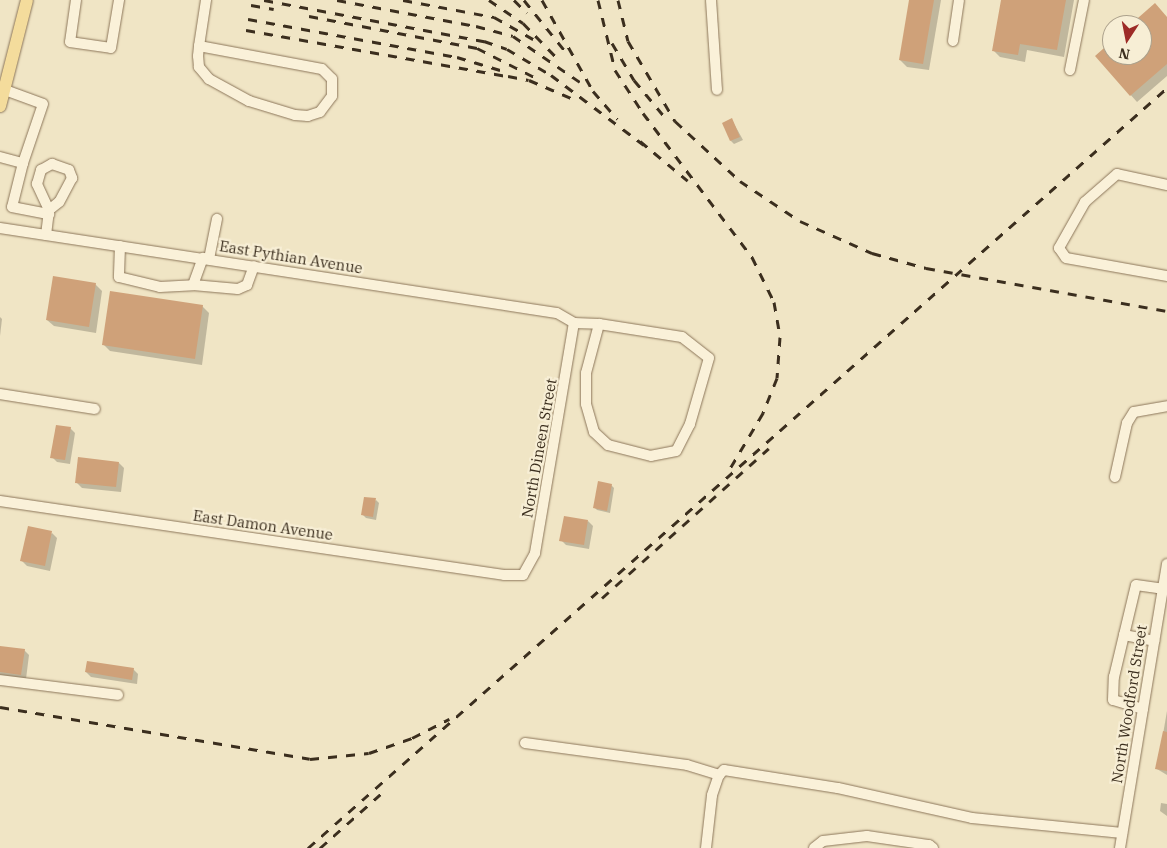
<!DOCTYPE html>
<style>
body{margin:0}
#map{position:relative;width:1167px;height:848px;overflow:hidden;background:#f0e5c5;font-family:"IBM Plex Serif",serif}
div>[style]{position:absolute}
.shadow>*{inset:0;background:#0003}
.building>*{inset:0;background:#cfa179}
.roads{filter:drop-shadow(0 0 1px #8c765a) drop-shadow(0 0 1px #8c765a)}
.minor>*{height:10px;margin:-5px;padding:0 5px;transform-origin:5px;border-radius:5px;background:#faf1d9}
.major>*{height:12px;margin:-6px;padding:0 6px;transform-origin:6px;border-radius:6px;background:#f4dc9c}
.rail>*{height:3px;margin-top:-1.5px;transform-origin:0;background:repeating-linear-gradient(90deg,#3b2e1e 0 9px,transparent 0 18px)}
span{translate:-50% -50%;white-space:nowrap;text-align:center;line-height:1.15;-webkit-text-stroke:4.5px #f7eed5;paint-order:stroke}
.street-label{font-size:15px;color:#3b2e1e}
.north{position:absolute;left:1102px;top:15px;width:50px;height:50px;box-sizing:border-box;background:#f7eed5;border:1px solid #aca18c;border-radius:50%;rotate:191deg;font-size:14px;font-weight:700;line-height:20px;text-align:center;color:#3b2e1e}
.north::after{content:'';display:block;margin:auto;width:18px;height:22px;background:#9d2b27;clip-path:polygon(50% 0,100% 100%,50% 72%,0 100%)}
</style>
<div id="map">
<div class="shadow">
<i style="clip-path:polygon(910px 0,941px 0,929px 70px,907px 67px,900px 60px)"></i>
<i style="clip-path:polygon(1002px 0,1074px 0,1064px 57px,1027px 50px,1025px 62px,1000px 57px,993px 50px)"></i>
<i style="clip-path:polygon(1167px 18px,1167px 76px,1137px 102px,1096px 56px,1112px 42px,1112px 55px,1142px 55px,1142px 25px,1132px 25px)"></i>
<i style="clip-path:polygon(732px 120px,743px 140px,734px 144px,731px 141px)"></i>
<i style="clip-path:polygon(95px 284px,102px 291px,96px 333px,54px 326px,47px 320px)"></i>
<i style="clip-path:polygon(202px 306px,209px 313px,202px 365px,110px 351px,103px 344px)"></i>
<i style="clip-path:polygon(0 317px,2px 319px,0 336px)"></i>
<i style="clip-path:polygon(70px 428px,75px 433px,70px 464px,57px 462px,52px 457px)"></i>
<i style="clip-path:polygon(119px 463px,124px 468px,121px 492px,82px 488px,77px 483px)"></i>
<i style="clip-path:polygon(611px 485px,614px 488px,610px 513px,597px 510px,594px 507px)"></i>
<i style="clip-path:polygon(376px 500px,379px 503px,376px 520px,366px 518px,363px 515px)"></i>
<i style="clip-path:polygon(588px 521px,593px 526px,589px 549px,566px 545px,561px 540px)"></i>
<i style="clip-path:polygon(52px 533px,57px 538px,50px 571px,27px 566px,22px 561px)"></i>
<i style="clip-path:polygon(0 647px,24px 650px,29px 655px,26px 679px,0 676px)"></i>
<i style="clip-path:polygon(133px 669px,138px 674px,137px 684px,91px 677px,86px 672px)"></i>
<i style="clip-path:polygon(1167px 711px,1167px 775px,1157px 769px)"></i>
<i style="clip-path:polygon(1161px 803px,1167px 804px,1167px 816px,1160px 811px)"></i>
</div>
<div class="building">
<i style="clip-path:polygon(909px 0,934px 0,923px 64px,899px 60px)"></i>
<i style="clip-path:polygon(1001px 0,1066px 0,1057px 50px,1020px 44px,1018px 55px,992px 51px)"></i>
<i style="clip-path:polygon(1155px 3px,1167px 17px,1167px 64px,1130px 96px,1095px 56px,1112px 41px,1112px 55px,1142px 55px,1142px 25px,1130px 25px)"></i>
<i style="clip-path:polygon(732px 118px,740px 137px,730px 141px,722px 123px)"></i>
<i style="clip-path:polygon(53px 276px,96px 283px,89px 327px,46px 320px)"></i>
<i style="clip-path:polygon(110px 291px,203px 305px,195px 359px,102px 345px)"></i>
<i style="clip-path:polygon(56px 425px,71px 427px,65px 460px,50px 458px)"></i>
<i style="clip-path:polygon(78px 457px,119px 462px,116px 487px,75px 483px)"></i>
<i style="clip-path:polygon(598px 481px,612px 484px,607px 511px,593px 508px)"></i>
<i style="clip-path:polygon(364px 497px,376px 498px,373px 517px,361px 515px)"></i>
<i style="clip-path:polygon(564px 516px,588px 520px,584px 545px,559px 541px)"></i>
<i style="clip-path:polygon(28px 526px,52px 531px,45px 566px,20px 561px)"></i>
<i style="clip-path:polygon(0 646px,25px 649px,21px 675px,0 672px)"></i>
<i style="clip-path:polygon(87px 661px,134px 668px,132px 680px,85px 672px)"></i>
<i style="clip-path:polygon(1163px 731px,1167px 732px,1167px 771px,1155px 769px)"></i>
</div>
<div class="roads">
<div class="minor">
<i style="left:76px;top:0;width:42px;rotate:98.1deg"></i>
<i style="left:70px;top:42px;width:41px;rotate:8.3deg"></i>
<i style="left:111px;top:48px;width:49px;rotate:-80.5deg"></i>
<i style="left:711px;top:0;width:90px;rotate:86.2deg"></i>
<i style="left:953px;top:41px;width:41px;rotate:-81.7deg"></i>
<i style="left:199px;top:46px;width:125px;rotate:10.6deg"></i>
<i style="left:322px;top:69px;width:14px;rotate:45deg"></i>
<i style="left:332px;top:79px;width:17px;rotate:90deg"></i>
<i style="left:332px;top:96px;width:20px;rotate:127deg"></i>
<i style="left:320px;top:112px;width:13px;rotate:162deg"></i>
<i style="left:308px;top:116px;width:13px;rotate:-176deg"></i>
<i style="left:295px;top:115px;width:48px;rotate:-163.1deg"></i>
<i style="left:249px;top:101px;width:46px;rotate:-151.2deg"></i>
<i style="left:209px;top:79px;width:16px;rotate:-130deg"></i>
<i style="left:199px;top:67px;width:11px;rotate:-95deg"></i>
<i style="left:198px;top:56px;width:10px;rotate:-84deg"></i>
<i style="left:199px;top:46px;width:47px;rotate:-81.3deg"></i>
<i style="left:1070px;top:70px;width:71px;rotate:-78.7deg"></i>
<i style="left:5px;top:90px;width:40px;rotate:20.2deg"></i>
<i style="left:43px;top:104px;width:62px;rotate:108.7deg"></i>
<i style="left:0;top:157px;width:24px;rotate:15deg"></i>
<i style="left:23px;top:163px;width:45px;rotate:104deg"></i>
<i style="left:12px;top:207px;width:38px;rotate:11deg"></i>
<i style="left:1167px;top:185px;width:51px;rotate:-167.6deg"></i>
<i style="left:1117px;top:174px;width:43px;rotate:138.8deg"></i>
<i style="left:1085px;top:202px;width:53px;rotate:119.5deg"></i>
<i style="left:1059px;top:248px;width:12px;rotate:55deg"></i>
<i style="left:1066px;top:258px;width:103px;rotate:10.1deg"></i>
<i style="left:0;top:228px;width:563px;rotate:8.68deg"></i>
<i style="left:557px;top:313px;width:20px;rotate:30deg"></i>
<i style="left:46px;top:235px;width:25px;rotate:-83deg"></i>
<i style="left:49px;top:210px;width:29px;rotate:-115deg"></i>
<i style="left:37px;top:184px;width:15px;rotate:-74deg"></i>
<i style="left:41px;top:170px;width:13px;rotate:-29deg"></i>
<i style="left:52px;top:164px;width:18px;rotate:19deg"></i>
<i style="left:69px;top:170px;width:9px;rotate:69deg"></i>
<i style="left:72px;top:178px;width:27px;rotate:118deg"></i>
<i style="left:59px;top:202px;width:13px;rotate:141deg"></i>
<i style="left:120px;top:246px;width:31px;rotate:92deg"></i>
<i style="left:119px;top:277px;width:42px;rotate:13.7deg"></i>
<i style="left:160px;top:287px;width:33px;rotate:-3deg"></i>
<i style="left:193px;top:285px;width:29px;rotate:-70deg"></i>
<i style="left:209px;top:259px;width:41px;rotate:-78.7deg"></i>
<i style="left:193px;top:285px;width:45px;rotate:5.1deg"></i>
<i style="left:238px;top:289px;width:10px;rotate:-24deg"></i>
<i style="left:247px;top:285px;width:20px;rotate:-70deg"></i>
<i style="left:574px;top:323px;width:25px;rotate:2deg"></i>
<i style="left:599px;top:324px;width:84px;rotate:8.9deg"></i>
<i style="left:682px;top:337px;width:34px;rotate:38deg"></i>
<i style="left:709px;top:358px;width:69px;rotate:106.1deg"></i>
<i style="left:690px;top:424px;width:30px;rotate:117deg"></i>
<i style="left:676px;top:451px;width:25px;rotate:169deg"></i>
<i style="left:651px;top:456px;width:44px;rotate:-165.7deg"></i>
<i style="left:608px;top:445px;width:19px;rotate:-137deg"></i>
<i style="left:594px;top:432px;width:29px;rotate:-106deg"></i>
<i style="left:586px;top:404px;width:31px;rotate:-90deg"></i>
<i style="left:586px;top:373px;width:51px;rotate:-75.1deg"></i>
<i style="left:0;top:394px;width:96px;rotate:9deg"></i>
<i style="left:1115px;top:477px;width:55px;rotate:-77.5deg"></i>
<i style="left:1127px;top:423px;width:13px;rotate:-58deg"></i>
<i style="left:1134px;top:412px;width:34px;rotate:-10deg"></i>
<i style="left:0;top:501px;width:509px;rotate:8.35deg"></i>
<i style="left:504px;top:575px;width:19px"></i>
<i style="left:523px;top:575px;width:25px;rotate:-61deg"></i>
<i style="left:535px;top:553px;width:233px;rotate:-80.4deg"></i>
<i style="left:1124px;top:635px;width:51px;rotate:-76.5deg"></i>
<i style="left:1136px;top:585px;width:27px;rotate:8deg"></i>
<i style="left:0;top:680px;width:119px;rotate:7.2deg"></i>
<i style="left:1143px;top:709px;width:31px;rotate:-163deg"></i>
<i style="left:1113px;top:700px;width:23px;rotate:-88deg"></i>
<i style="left:1114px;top:677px;width:43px;rotate:-76.6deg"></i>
<i style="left:1124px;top:635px;width:31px;rotate:11deg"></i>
<i style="left:525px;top:743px;width:163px;rotate:7.7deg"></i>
<i style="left:687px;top:765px;width:34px;rotate:17deg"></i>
<i style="left:706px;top:848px;width:53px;rotate:-83.5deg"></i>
<i style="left:712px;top:795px;width:21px;rotate:-71deg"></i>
<i style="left:719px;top:775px;width:7px;rotate:-45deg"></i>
<i style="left:724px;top:770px;width:115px;rotate:9deg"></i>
<i style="left:838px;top:788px;width:137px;rotate:12.6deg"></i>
<i style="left:972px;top:818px;width:151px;rotate:5.7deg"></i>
<i style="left:814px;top:848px;width:11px;rotate:-38deg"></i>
<i style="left:823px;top:841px;width:44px;rotate:-6.5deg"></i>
<i style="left:867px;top:836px;width:63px;rotate:8.3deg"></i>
<i style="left:929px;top:845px;width:5px;rotate:37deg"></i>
<i style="left:1120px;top:848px;width:288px;rotate:-80.6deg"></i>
</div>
<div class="major">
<i style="left:0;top:106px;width:109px;rotate:-75.7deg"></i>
</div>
</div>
<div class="rail">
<i style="left:264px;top:0;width:224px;rotate:10.6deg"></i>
<i style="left:484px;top:41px;width:24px;rotate:19deg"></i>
<i style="left:507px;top:49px;width:51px;rotate:30.6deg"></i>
<i style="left:551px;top:75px;width:116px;rotate:37deg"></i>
<i style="left:337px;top:0;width:141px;rotate:10.6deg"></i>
<i style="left:476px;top:26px;width:38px;rotate:15deg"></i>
<i style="left:513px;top:36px;width:81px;rotate:34.5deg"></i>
<i style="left:403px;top:0;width:93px;rotate:10.6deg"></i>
<i style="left:494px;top:17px;width:45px;rotate:29.4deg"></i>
<i style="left:489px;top:0;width:41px;rotate:34.1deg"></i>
<i style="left:523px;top:23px;width:49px;rotate:45.8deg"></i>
<i style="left:514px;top:0;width:18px;rotate:45deg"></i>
<i style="left:524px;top:0;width:65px;rotate:51.2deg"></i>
<i style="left:542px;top:0;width:104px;rotate:60.7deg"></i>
<i style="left:593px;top:91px;width:37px;rotate:49deg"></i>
<i style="left:598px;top:0;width:72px;rotate:76.3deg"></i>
<i style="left:615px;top:70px;width:51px;rotate:56.9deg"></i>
<i style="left:643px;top:113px;width:181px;rotate:52.9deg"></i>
<i style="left:752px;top:257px;width:50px;rotate:63.9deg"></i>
<i style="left:774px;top:302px;width:36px;rotate:80deg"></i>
<i style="left:780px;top:337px;width:41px;rotate:94.2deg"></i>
<i style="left:777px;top:378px;width:38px;rotate:112deg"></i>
<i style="left:763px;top:413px;width:66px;rotate:120.8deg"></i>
<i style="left:618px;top:0;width:42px;rotate:76.3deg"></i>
<i style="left:628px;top:41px;width:93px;rotate:59.6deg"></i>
<i style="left:675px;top:121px;width:88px;rotate:42.7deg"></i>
<i style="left:740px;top:181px;width:72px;rotate:33.7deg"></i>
<i style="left:800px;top:221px;width:79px;rotate:24deg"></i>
<i style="left:872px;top:253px;width:56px;rotate:15.5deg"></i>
<i style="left:926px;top:268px;width:245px;rotate:10.1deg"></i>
<i style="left:251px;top:5px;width:23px;rotate:10deg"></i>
<i style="left:309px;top:16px;width:171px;rotate:10.8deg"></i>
<i style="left:477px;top:48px;width:68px;rotate:26.9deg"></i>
<i style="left:248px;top:19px;width:212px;rotate:10.3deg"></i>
<i style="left:457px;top:57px;width:45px;rotate:16.8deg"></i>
<i style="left:246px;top:30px;width:266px;rotate:10deg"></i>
<i style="left:508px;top:76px;width:21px;rotate:11deg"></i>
<i style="left:529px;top:80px;width:53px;rotate:23.2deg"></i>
<i style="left:612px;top:43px;width:43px;rotate:59.3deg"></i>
<i style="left:634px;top:80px;width:53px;rotate:50.3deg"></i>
<i style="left:640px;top:141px;width:62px;rotate:39.8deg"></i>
<i style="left:602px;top:598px;width:224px;rotate:-41.9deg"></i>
<i style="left:0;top:707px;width:314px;rotate:9.5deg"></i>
<i style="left:310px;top:759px;width:59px;rotate:-5.8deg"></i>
<i style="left:369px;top:753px;width:46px;rotate:-19.2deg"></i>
<i style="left:412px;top:738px;width:42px;rotate:-27.2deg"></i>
<i style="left:308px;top:848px;width:1147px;rotate:-41.5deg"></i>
<i style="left:320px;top:848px;width:84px;rotate:-41.6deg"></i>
</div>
<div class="street-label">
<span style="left:291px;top:257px;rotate:9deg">East Pythian Avenue</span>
<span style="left:539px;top:448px;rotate:-80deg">North Dineen Street</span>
<span style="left:263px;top:525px;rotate:8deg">East Damon Avenue</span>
<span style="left:1129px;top:704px;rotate:-81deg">North Woodford Street</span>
</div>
<div class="north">N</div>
</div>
